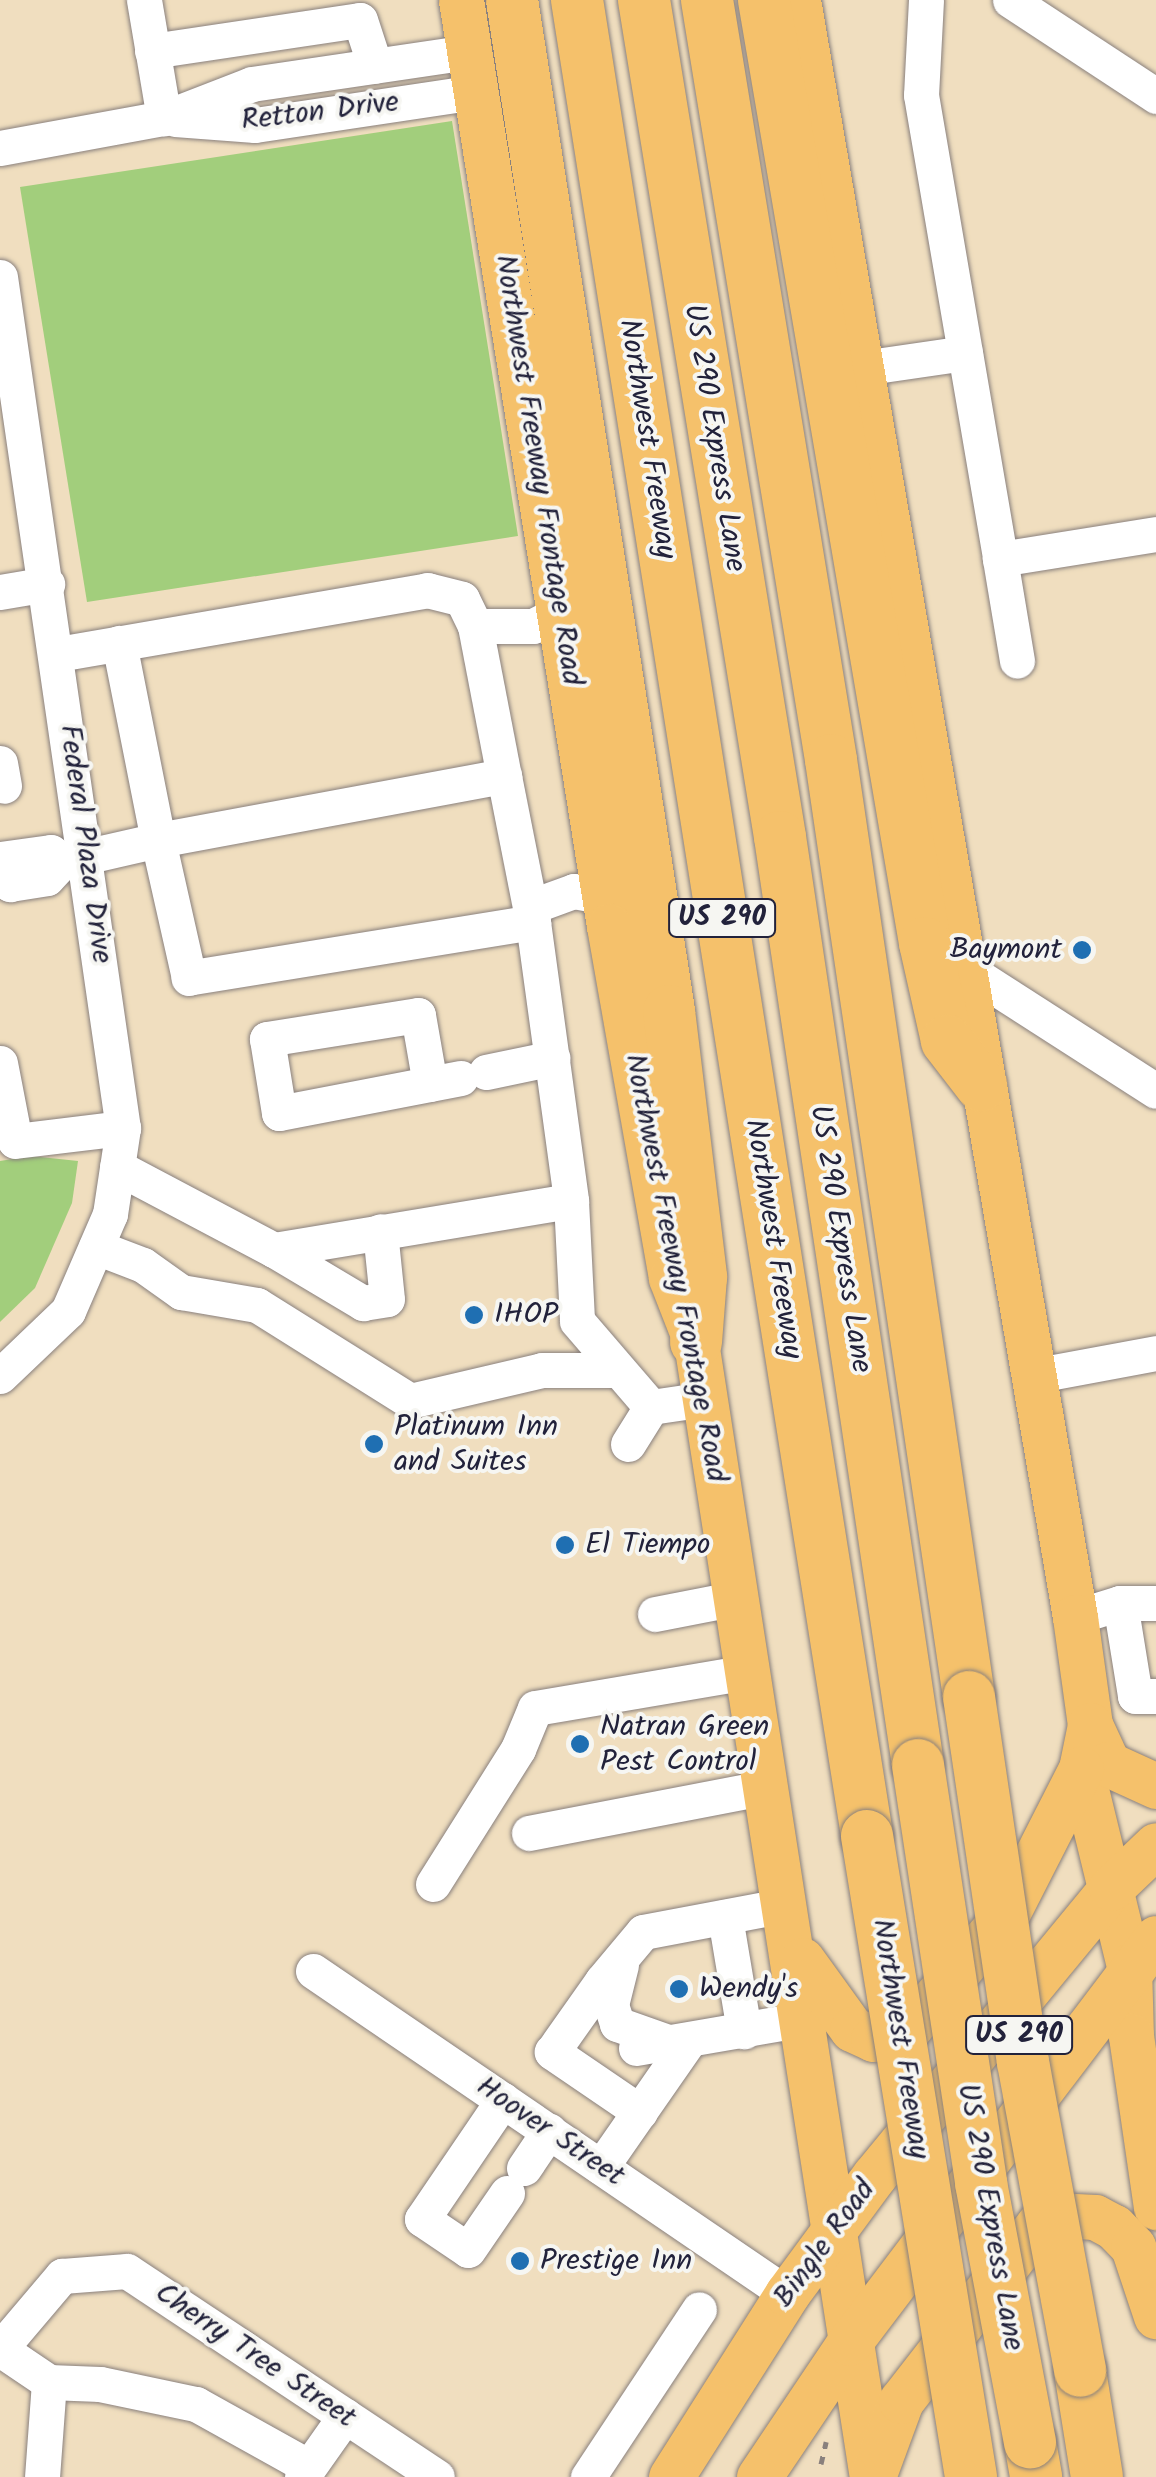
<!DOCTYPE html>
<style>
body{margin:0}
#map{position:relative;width:1156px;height:2477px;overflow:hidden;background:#f0debf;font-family:Kalam,sans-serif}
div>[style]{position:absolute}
.green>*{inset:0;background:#a2ce7c}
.path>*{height:5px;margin-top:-2.5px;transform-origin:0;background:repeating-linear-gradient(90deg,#89807d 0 8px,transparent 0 16px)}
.roads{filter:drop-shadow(0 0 2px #89807d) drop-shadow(0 0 2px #89807d)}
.minor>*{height:35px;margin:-17.5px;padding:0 17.5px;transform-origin:17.5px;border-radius:17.5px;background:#fff}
.major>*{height:45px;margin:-22.5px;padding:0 22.5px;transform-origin:22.5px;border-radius:22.5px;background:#f5c16b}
.highway>*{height:52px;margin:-26px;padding:0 26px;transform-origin:26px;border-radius:26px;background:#f5c16b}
.bridges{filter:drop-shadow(0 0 2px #89807d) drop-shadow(0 0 2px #89807d)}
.highway-bridge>*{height:52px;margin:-26px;padding:0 26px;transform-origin:26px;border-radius:26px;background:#f5c16b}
.dots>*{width:28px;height:28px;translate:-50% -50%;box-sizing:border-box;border:5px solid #f6f6f2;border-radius:50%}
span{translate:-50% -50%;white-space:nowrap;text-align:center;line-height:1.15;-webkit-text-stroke:8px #f6f6f2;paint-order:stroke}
.shield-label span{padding:2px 8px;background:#f6f6f2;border:2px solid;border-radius:8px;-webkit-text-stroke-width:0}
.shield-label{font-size:28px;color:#22223b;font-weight:700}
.street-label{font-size:30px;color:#22223b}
.poi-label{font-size:30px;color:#22223b}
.right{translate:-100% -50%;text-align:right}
.left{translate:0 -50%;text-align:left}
</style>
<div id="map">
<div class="green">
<i style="clip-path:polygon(452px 121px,518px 536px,87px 602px,20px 187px)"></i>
<i style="clip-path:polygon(31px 1156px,78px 1161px,72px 1203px,35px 1288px,0 1322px,0 1161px)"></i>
</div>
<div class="path">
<i style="left:821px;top:2464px;width:23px;rotate:-77deg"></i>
</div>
<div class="roads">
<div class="minor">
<i style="left:144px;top:0;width:120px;rotate:80.4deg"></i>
<i style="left:926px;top:0;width:95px;rotate:93deg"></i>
<i style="left:921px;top:95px;width:471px;rotate:80.3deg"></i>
<i style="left:1000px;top:559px;width:158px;rotate:-9.1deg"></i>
<i style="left:1010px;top:0;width:175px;rotate:33.3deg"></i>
<i style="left:152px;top:51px;width:210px;rotate:-8.5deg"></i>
<i style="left:360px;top:20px;width:48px;rotate:71.9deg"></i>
<i style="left:175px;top:119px;width:80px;rotate:4.3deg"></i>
<i style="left:255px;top:125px;width:223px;rotate:-8.5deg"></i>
<i style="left:0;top:148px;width:167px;rotate:-10.4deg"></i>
<i style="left:164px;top:118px;width:94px;rotate:-21.1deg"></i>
<i style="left:252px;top:84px;width:220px;rotate:-8.4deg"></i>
<i style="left:0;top:277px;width:860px;rotate:81.78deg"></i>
<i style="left:123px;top:1128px;width:87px;rotate:98.6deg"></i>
<i style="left:110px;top:1214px;width:106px;rotate:113.4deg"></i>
<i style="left:68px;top:1311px;width:94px;rotate:136.3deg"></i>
<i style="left:862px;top:368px;width:104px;rotate:-8.3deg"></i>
<i style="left:1000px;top:559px;width:103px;rotate:80.5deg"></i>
<i style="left:0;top:592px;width:48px;rotate:-9.7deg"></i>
<i style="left:475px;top:626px;width:153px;rotate:79.1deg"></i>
<i style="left:58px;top:654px;width:375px;rotate:-9.8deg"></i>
<i style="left:427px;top:590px;width:36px;rotate:14deg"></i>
<i style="left:462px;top:599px;width:30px;rotate:64deg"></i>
<i style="left:475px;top:626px;width:58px"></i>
<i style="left:533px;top:626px;width:31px;rotate:-27deg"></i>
<i style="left:0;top:763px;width:23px;rotate:80deg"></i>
<i style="left:0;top:859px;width:51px;rotate:-7.8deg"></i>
<i style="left:51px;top:852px;width:15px;rotate:42deg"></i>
<i style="left:0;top:878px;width:12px;rotate:31deg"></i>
<i style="left:10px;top:884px;width:37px;rotate:-9deg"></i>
<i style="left:47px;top:878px;width:22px;rotate:-47deg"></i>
<i style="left:62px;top:862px;width:98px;rotate:-12.9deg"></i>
<i style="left:158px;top:840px;width:352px;rotate:-10.5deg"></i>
<i style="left:504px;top:776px;width:149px;rotate:78.8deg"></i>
<i style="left:533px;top:922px;width:349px;rotate:170.8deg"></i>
<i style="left:189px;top:978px;width:141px;rotate:-102.7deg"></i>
<i style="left:158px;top:840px;width:201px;rotate:-101.2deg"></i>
<i style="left:530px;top:907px;width:47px;rotate:-20deg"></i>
<i style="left:574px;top:891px;width:32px;rotate:11deg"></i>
<i style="left:533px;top:922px;width:282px;rotate:82.2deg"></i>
<i style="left:571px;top:1201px;width:120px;rotate:87.1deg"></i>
<i style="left:577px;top:1321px;width:113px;rotate:49.3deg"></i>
<i style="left:963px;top:967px;width:229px;rotate:32.7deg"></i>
<i style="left:0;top:1063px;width:79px;rotate:79.1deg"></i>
<i style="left:15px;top:1141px;width:109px;rotate:-6.9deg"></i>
<i style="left:486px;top:1072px;width:68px;rotate:-11.8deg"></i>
<i style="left:430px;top:1084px;width:70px;rotate:-99.9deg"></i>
<i style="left:418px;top:1015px;width:153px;rotate:171deg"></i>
<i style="left:267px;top:1039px;width:75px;rotate:80.8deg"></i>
<i style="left:279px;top:1113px;width:185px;rotate:-10.9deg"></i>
<i style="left:117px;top:1167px;width:178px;rotate:27.9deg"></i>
<i style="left:274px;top:1250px;width:301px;rotate:-9.4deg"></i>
<i style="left:96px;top:1247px;width:50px;rotate:21deg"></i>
<i style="left:143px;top:1265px;width:47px;rotate:35.4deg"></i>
<i style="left:181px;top:1292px;width:77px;rotate:9.7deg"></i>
<i style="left:257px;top:1305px;width:181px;rotate:32.1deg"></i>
<i style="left:410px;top:1401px;width:136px;rotate:-13.2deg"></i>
<i style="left:542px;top:1370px;width:73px"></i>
<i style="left:274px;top:1250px;width:104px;rotate:30.8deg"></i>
<i style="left:363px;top:1303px;width:24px;rotate:-9deg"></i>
<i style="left:387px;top:1299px;width:68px;rotate:-95.9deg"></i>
<i style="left:1032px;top:1376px;width:126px;rotate:-10.5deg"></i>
<i style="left:628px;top:1444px;width:44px;rotate:-58.1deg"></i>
<i style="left:651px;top:1407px;width:55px;rotate:-8.4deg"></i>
<i style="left:1120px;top:1603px;width:36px"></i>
<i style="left:655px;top:1614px;width:84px;rotate:-11deg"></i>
<i style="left:1075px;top:1617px;width:47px;rotate:-17.3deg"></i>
<i style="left:1120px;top:1603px;width:94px;rotate:80.8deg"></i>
<i style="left:1135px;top:1696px;width:21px"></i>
<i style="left:529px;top:1833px;width:242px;rotate:-10.9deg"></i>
<i style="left:433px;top:1884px;width:160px;rotate:-57.8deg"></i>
<i style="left:518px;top:1749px;width:44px;rotate:-67.5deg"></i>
<i style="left:535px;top:1708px;width:216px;rotate:-9.6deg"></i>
<i style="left:725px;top:1917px;width:116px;rotate:80.5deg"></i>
<i style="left:621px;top:1965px;width:41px;rotate:104deg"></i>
<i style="left:611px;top:2005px;width:20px;rotate:72deg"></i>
<i style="left:617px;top:2024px;width:51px;rotate:19.5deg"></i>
<i style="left:313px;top:1971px;width:574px;rotate:34.27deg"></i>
<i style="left:636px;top:2048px;width:170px;rotate:-9.8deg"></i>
<i style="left:503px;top:2100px;width:144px;rotate:124.2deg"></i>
<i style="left:422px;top:2219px;width:55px;rotate:34deg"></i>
<i style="left:468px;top:2250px;width:69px;rotate:-55.6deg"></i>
<i style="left:640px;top:2112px;width:107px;rotate:-145.7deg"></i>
<i style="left:552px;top:2052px;width:87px;rotate:-54.8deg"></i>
<i style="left:602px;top:1981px;width:64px;rotate:-50.1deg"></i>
<i style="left:643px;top:1932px;width:146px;rotate:-10.7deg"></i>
<i style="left:601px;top:2167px;width:152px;rotate:-55.2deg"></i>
<i style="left:524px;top:2168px;width:45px;rotate:-56deg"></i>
<i style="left:0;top:2349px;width:96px;rotate:-49.7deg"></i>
<i style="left:62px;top:2276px;width:65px;rotate:-4.4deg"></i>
<i style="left:127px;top:2271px;width:372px;rotate:33.6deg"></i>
<i style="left:0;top:2349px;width:59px;rotate:34deg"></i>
<i style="left:49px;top:2382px;width:95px;rotate:94.2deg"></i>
<i style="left:49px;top:2382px;width:51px;rotate:2.2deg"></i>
<i style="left:100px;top:2384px;width:98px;rotate:11.8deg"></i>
<i style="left:196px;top:2404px;width:129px;rotate:29.1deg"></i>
<i style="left:302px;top:2477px;width:75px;rotate:-54.8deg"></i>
<i style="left:588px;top:2477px;width:201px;rotate:-56.5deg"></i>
</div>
<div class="major">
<i style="left:461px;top:0;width:938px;rotate:80.92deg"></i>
<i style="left:609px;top:926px;width:357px;rotate:80deg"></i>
<i style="left:671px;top:1278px;width:69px;rotate:68.7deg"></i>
<i style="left:696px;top:1342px;width:1149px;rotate:81.19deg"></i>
<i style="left:798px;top:0;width:1641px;rotate:80.28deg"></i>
<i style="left:1075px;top:1617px;width:109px;rotate:82.1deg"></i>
<i style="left:1090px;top:1725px;width:45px;rotate:101.6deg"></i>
<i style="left:1081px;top:1769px;width:203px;rotate:76.3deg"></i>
<i style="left:1129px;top:1966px;width:70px;rotate:88.4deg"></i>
<i style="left:1131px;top:2036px;width:173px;rotate:81.7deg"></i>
<i style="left:1090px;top:1725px;width:43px;rotate:65.2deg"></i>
<i style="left:1108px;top:1764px;width:53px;rotate:24.6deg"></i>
<i style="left:802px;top:1960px;width:85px;rotate:54.1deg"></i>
<i style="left:852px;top:2029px;width:23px;rotate:25deg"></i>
<i style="left:873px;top:2039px;width:38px;rotate:-17deg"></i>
<i style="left:909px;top:2028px;width:150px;rotate:-49.3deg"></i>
<i style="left:1007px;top:1914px;width:163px;rotate:-63deg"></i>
<i style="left:671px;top:2477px;width:217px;rotate:-57.6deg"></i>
<i style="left:787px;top:2294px;width:147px;rotate:-53.6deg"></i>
<i style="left:874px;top:2176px;width:373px;rotate:-50.5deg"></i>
<i style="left:1111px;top:1888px;width:62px;rotate:-43.7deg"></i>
<i style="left:759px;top:2477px;width:161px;rotate:-56.1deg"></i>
<i style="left:849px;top:2343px;width:508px;rotate:-52.84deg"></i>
<i style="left:873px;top:2477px;width:81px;rotate:-69.8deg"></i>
<i style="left:901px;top:2401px;width:223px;rotate:-52.1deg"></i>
<i style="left:1038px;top:2225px;width:20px;rotate:-30deg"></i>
<i style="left:1055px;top:2215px;width:40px;rotate:2.9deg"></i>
<i style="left:1095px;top:2217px;width:21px;rotate:28deg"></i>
<i style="left:1114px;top:2227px;width:28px;rotate:46deg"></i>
<i style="left:1133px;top:2247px;width:73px;rotate:71.6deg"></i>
</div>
<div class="highway">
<i style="left:512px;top:0;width:1023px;rotate:81.17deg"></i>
<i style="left:669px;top:1011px;width:268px;rotate:83.1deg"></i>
<i style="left:701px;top:1277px;width:65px;rotate:94.4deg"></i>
<i style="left:577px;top:0;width:1859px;rotate:81.02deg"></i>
<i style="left:644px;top:0;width:848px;rotate:80.77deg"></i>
<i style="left:780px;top:837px;width:938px;rotate:81.54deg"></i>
<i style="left:707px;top:0;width:770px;rotate:80.73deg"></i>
<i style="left:831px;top:760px;width:947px;rotate:81.62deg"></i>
<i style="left:764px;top:0;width:957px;rotate:80.31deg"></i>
<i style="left:925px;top:943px;width:100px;rotate:77.3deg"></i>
<i style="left:947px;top:1041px;width:56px;rotate:52.3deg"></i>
<i style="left:1080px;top:2371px;width:107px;rotate:80.9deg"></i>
<i style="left:1030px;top:2442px;width:36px;rotate:80deg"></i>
</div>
</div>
<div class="bridges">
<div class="highway-bridge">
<i style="left:969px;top:1697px;width:369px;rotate:81.6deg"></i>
<i style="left:1023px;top:2062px;width:314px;rotate:79.5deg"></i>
<i style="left:918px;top:1765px;width:423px;rotate:81.4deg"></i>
<i style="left:981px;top:2183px;width:264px;rotate:79.3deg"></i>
<i style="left:867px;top:1836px;width:649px;rotate:80.78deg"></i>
</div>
</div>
<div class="dots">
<i style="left:1082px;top:950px;background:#1f6fb2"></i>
<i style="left:474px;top:1315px;background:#1f6fb2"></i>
<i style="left:374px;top:1444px;background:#1f6fb2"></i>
<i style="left:565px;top:1545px;background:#1f6fb2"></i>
<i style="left:580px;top:1744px;background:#1f6fb2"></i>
<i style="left:679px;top:1989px;background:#1f6fb2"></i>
<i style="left:520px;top:2261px;background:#1f6fb2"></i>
</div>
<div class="shield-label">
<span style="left:722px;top:918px">US 290</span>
<span style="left:1019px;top:2035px">US 290</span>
</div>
<div class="street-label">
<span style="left:320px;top:112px;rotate:-7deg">Retton Drive</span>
<span style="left:714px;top:438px;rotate:81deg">US 290 Express Lane</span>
<span style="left:647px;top:439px;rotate:81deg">Northwest Freeway</span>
<span style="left:538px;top:470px;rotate:81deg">Northwest Freeway Frontage Road</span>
<span style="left:85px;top:844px;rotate:82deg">Federal Plaza Drive</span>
<span style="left:773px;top:1239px;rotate:81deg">Northwest Freeway</span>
<span style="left:840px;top:1239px;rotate:81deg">US 290 Express Lane</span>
<span style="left:675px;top:1268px;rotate:79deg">Northwest Freeway Frontage Road</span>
<span style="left:900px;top:2039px;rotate:81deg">Northwest Freeway</span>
<span style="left:550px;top:2132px;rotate:34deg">Hoover Street</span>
<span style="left:990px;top:2217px;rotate:80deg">US 290 Express Lane</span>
<span style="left:825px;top:2244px;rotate:-54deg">Bingle Road</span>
<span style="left:255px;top:2356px;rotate:34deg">Cherry Tree Street</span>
</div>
<div class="poi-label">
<span class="right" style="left:1062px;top:950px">Baymont</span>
<span class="left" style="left:494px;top:1315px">IHOP</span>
<span class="left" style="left:394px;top:1444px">Platinum Inn<br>and Suites</span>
<span class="left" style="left:585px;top:1545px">El Tiempo</span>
<span class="left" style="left:600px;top:1744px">Natran Green<br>Pest Control</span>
<span class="left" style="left:699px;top:1989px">Wendy's</span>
<span class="left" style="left:540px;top:2261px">Prestige Inn</span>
</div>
</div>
